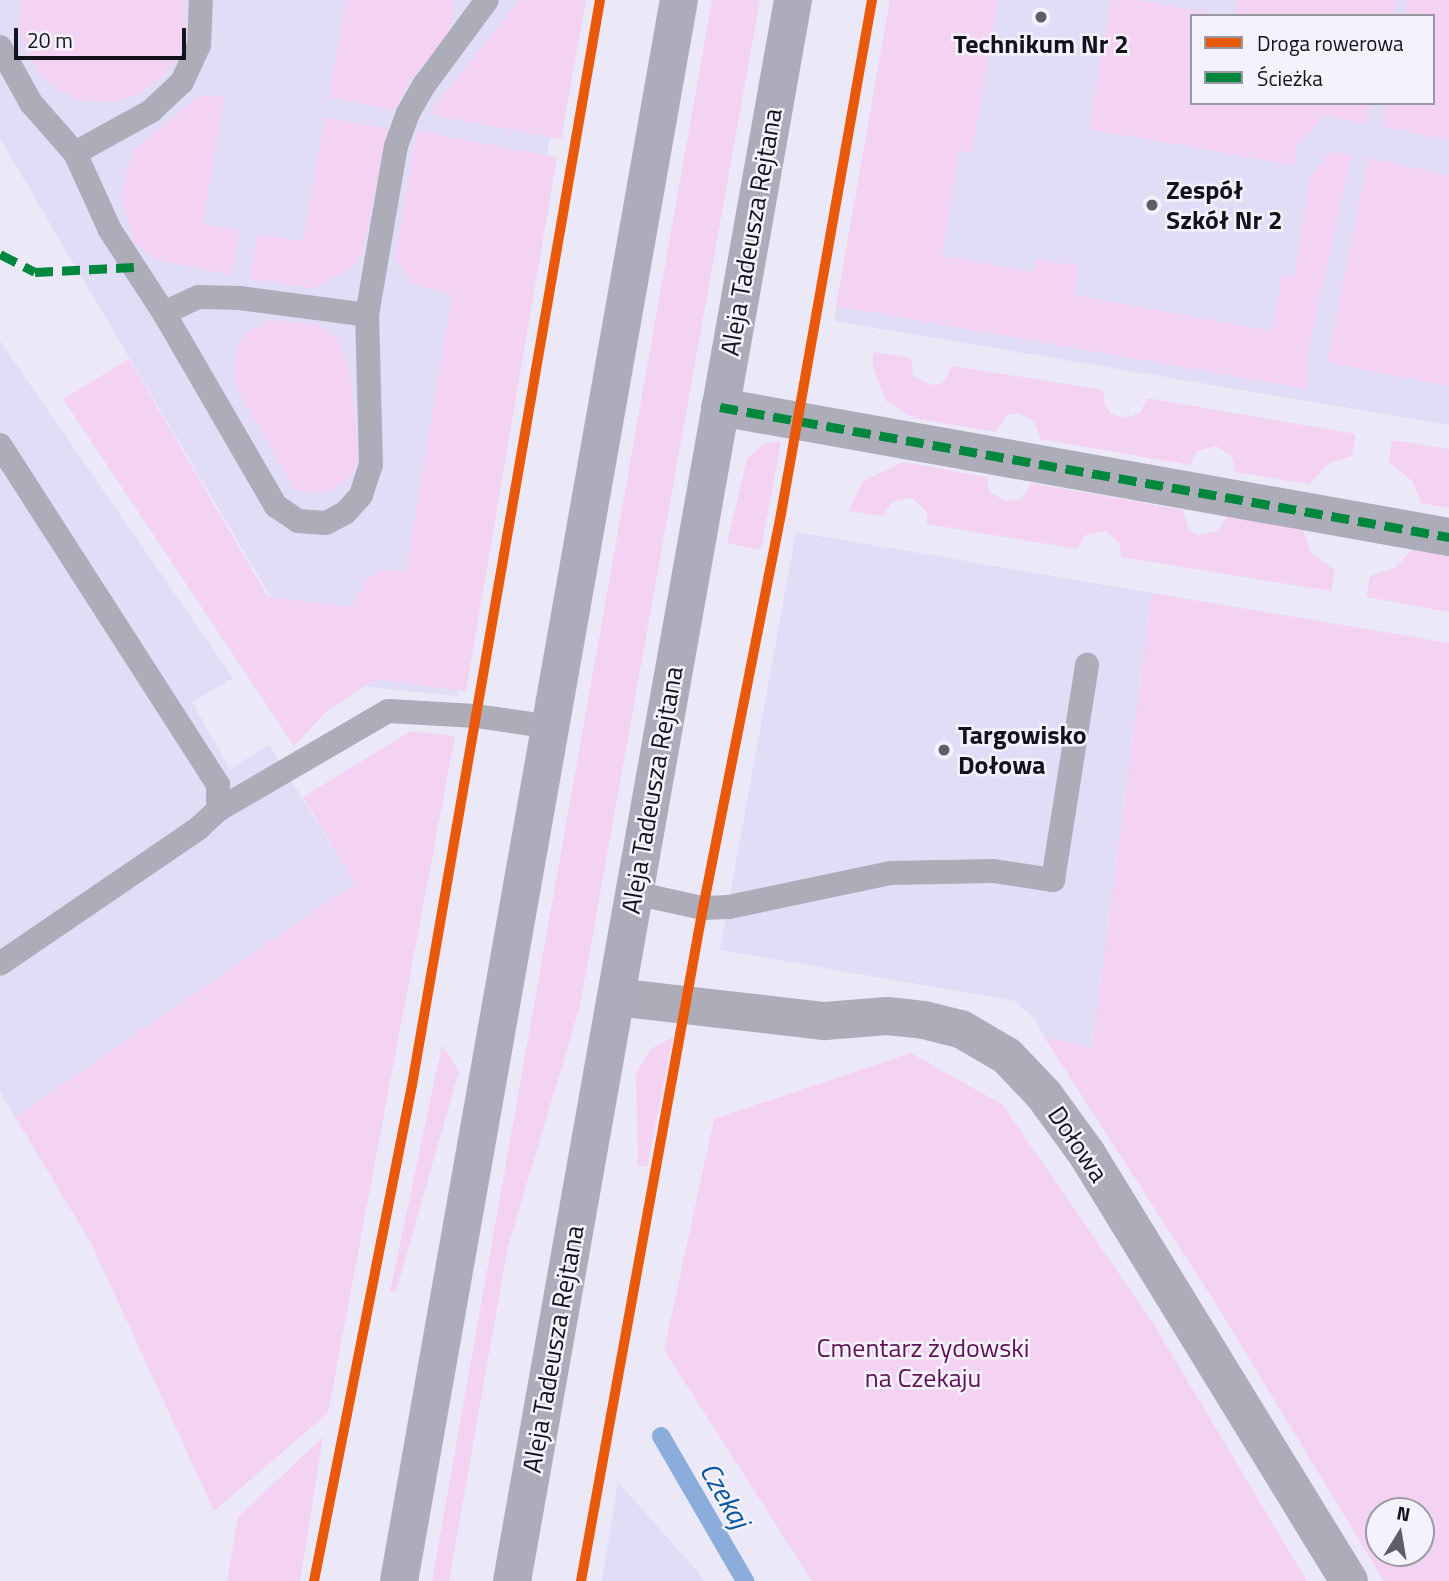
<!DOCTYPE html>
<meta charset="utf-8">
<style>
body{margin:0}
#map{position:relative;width:1449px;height:1581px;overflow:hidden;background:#ebe8f8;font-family:"Titillium Web",sans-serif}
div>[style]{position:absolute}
.built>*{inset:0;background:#e2ddf7}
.green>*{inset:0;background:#f4d3f2}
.stream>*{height:18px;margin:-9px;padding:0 9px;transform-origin:9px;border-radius:9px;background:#8aaddb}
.lane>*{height:24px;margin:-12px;padding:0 12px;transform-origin:12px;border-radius:12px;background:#adadba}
.street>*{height:38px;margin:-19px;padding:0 19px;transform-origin:19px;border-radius:19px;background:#adadba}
.secondary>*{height:38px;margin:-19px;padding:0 19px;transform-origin:19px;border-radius:19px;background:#acacbb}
.quiet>*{height:9px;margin-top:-4.5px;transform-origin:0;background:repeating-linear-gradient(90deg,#00873e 0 18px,transparent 0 27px)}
.cycleway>*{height:10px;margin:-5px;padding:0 5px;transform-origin:5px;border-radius:5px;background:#e8590c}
.dots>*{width:19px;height:19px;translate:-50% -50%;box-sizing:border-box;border:4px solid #f4f2fd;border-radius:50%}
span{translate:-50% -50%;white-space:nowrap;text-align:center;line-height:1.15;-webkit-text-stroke:5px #f4f2fd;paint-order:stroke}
.poi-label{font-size:26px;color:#14121c;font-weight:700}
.left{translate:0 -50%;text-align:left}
.street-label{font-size:26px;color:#14121c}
.park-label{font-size:26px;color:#611256}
.water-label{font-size:28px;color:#06569e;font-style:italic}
.legend{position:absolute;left:1190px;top:14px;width:245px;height:91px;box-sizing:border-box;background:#f4f2fd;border:2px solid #9a98a3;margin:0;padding:9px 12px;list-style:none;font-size:21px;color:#14121c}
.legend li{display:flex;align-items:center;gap:14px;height:35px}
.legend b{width:35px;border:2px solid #9a98a3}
.north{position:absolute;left:1365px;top:1497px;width:70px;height:70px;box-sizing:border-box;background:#f4f2fd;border:2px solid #9a98a3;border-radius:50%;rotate:11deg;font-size:19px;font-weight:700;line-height:28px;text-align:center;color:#14121c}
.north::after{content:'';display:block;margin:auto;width:24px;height:32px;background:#5f5d69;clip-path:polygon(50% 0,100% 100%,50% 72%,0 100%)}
.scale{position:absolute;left:14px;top:28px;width:172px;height:32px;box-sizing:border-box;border:4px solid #14121c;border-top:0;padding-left:9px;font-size:21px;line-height:24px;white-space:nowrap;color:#14121c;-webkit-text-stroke:5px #f4f2fd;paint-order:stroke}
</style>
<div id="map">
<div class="built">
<i style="clip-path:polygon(0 0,573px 0,457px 696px,321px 682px,0 139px)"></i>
<i style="clip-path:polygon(evenodd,890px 0,1449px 0,1449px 425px,834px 321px,890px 0,1192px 16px,1433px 16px,1433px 103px,1192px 103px,1192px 16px)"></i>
<i style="clip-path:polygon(0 341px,233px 678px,192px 702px,230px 769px,269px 745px,355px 883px,15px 1117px,0 1092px)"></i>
<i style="clip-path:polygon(796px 532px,1152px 593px,1092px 1048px,1044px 1037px,1036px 1020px,1015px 1001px,720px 950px)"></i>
<i style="clip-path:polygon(618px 1482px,698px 1572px,704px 1581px,602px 1581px)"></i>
</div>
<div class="green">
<i style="clip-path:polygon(21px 0,184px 0,186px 36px,176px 60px,159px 81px,137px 95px,112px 102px,85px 101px,61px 91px,40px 75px,26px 52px,19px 27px)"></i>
<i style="clip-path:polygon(346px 0,455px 0,449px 36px,410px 80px,395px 110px,329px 97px)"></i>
<i style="clip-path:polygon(520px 0,586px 0,561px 139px,428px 114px)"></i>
<i style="clip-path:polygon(712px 0,760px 0,580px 1006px,508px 1246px,449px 1581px,432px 1581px)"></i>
<i style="clip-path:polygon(890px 0,998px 0,972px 153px,959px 152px,942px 256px,1034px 272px,1037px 259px,1078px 266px,1074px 295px,1272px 331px,1282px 275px,1294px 277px,1310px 177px,1331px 151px,1351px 156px,1306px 361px,1308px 389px,836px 306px)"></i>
<i style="clip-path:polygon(1111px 0,1137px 0,1225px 16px,1192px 16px,1192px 103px,1371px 103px,1366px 124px,1325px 115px,1297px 145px,1294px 165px,1089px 129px)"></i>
<i style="clip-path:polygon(1238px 0,1396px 0,1393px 16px,1235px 16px)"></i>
<i style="clip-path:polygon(1407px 0,1449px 0,1449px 140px,1381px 126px,1386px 103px,1433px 103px,1433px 16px,1404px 16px)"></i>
<i style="clip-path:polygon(199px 96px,224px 97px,203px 224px,240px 230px,231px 275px,153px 259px,134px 242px,120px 195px,133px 151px)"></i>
<i style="clip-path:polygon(325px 117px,388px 129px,363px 251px,352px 268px,312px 289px,250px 278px,258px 234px,303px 241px)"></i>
<i style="clip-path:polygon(417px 131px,557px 157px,466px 691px,376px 679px,328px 710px,294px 746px,63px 399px,129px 359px,268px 597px,351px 607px,368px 578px,383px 570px,406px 570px,452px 295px,412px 283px,395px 258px)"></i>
<i style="clip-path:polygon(1368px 158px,1449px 175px,1449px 386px,1327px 362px)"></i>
<i style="clip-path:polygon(269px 320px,320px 325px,336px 336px,349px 365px,359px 457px,350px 478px,324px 494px,294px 489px,237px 388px,234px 365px,240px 342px,247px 332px)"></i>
<i style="clip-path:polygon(873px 352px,911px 358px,913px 376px,932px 385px,942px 383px,953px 366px,1103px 390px,1105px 405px,1111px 414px,1126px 418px,1140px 413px,1147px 398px,1356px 434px,1352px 456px,1329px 463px,1309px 484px,1235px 472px,1232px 456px,1216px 446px,1197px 451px,1190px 465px,1040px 439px,1035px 422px,1018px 413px,1007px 415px,995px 432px,914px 418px,885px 400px,873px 366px)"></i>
<i style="clip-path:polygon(1392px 440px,1449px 449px,1449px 508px,1421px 503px,1412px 481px,1389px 462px)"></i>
<i style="clip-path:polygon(781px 441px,761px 550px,727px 543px,747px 459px,765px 443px)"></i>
<i style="clip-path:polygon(903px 462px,987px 477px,989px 491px,1005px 501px,1022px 499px,1031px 483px,1183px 510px,1189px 531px,1200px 535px,1218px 531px,1227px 517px,1303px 529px,1311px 553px,1335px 570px,1331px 591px,1121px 557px,1120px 544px,1106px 531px,1086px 535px,1077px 549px,927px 524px,927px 512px,912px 498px,892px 502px,883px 516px,848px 511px,863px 481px)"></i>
<i style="clip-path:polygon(1413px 549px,1449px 555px,1449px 612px,1366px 597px,1370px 576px,1395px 568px)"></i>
<i style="clip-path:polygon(evenodd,1152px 593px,1449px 643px,1449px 1581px,1384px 1581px,1216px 1304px,1044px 1037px,1092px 1047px,1152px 593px,1379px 1511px,1421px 1511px,1421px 1553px,1379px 1553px,1379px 1511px)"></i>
<i style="clip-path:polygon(411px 731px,455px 736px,328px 1413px,214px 1511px,91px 1243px,15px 1117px,355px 883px,303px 797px)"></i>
<i style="clip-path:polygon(673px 1037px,647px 1167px,638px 1165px,636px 1073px,651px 1049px)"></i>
<i style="clip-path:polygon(442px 1045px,459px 1071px,396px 1292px,390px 1291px)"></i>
<i style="clip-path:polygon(911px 1053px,1003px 1105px,1153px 1323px,1307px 1581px,812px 1581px,664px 1350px,714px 1119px)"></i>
<i style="clip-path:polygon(323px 1437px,300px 1581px,227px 1581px,238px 1517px)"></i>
</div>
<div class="stream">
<i style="left:661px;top:1436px;width:168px;rotate:59.9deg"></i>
</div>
<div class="lane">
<i style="left:0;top:47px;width:64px;rotate:61deg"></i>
<i style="left:31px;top:103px;width:67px;rotate:48.7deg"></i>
<i style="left:75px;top:153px;width:85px;rotate:65.6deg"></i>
<i style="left:110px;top:230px;width:99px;rotate:57deg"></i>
<i style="left:164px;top:313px;width:223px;rotate:59.9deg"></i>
<i style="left:276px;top:506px;width:27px;rotate:34deg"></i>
<i style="left:298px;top:521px;width:28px;rotate:4deg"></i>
<i style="left:326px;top:523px;width:21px;rotate:-28deg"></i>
<i style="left:345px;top:513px;width:24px;rotate:-48deg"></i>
<i style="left:361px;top:495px;width:32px;rotate:-72deg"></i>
<i style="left:371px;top:465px;width:150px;rotate:-91.5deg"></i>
<i style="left:367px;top:315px;width:171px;rotate:-80.3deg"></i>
<i style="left:396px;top:146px;width:35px;rotate:-70deg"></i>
<i style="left:408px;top:113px;width:34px;rotate:-60deg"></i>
<i style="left:425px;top:84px;width:104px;rotate:-53.6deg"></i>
<i style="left:75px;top:153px;width:87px;rotate:-28.9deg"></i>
<i style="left:151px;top:111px;width:42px;rotate:-43.1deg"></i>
<i style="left:182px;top:82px;width:41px;rotate:-65.3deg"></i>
<i style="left:199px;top:45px;width:45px;rotate:-87.5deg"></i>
<i style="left:164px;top:313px;width:38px;rotate:-25deg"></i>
<i style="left:199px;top:297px;width:41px;rotate:1.4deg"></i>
<i style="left:240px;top:298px;width:128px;rotate:7.6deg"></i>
<i style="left:0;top:445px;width:404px;rotate:57.3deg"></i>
<i style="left:218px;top:785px;width:25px;rotate:90deg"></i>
<i style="left:218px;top:810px;width:26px;rotate:137deg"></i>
<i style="left:199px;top:828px;width:241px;rotate:145.7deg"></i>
<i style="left:218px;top:810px;width:197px;rotate:-30.2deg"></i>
<i style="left:388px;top:711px;width:88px;rotate:3.3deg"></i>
<i style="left:476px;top:716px;width:76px;rotate:8.3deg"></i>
<i style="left:634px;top:893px;width:71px;rotate:12.3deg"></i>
<i style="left:703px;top:908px;width:26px;rotate:-2deg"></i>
<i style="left:729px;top:907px;width:165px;rotate:-11.9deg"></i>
<i style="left:890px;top:873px;width:103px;rotate:-1.1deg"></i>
<i style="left:993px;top:871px;width:61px;rotate:8.5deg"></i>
<i style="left:1053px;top:880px;width:218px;rotate:-81deg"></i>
</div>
<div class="street">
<i style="left:720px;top:407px;width:741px;rotate:10.11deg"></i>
<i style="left:616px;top:997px;width:210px;rotate:6.6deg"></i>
<i style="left:825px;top:1021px;width:62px;rotate:-4.6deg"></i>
<i style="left:887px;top:1016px;width:37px;rotate:6deg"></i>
<i style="left:924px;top:1020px;width:38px;rotate:14deg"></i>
<i style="left:961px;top:1029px;width:53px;rotate:30.4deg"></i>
<i style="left:1007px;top:1056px;width:54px;rotate:46.5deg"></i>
<i style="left:1044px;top:1095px;width:73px;rotate:53.9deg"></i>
<i style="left:1087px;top:1154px;width:501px;rotate:58.47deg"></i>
</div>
<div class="secondary">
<i style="left:399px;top:1581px;width:1606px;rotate:-79.96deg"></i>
<i style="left:512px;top:1581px;width:1606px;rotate:-79.92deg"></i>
</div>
<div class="quiet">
<i style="left:0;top:254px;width:39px;rotate:27deg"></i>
<i style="left:35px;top:272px;width:99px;rotate:-2.9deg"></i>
<i style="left:720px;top:407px;width:741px;rotate:10.11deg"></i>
</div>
<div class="cycleway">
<i style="left:314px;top:1581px;width:506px;rotate:-78.82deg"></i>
<i style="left:412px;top:1085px;width:1101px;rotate:-80.17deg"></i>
<i style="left:581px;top:1581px;width:684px;rotate:-79.73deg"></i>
<i style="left:703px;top:908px;width:402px;rotate:-78.8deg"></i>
<i style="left:781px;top:514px;width:522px;rotate:-79.96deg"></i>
</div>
<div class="dots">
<i style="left:1041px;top:17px;background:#5f5d69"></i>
<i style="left:1152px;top:205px;background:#5f5d69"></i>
<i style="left:944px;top:750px;background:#5f5d69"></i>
</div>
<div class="poi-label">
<span style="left:1041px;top:44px">Technikum Nr 2</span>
<span class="left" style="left:1166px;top:205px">Zespół<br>Szkół Nr 2</span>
<span class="left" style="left:958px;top:750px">Targowisko<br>Dołowa</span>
</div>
<div class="street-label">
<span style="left:751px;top:232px;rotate:-80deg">Aleja Tadeusza Rejtana</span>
<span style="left:652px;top:790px;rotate:-80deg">Aleja Tadeusza Rejtana</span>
<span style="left:1078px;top:1144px;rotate:56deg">Dołowa</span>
<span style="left:553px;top:1349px;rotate:-80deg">Aleja Tadeusza Rejtana</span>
</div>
<div class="park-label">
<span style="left:923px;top:1363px">Cmentarz żydowski<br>na Czekaju</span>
</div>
<div class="water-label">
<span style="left:725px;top:1495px;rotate:60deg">Czekaj</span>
</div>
<ul class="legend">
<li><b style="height:9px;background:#e8590c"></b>Droga rowerowa</li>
<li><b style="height:9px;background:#00873e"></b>Ścieżka</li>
</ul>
<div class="north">N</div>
<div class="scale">20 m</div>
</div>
